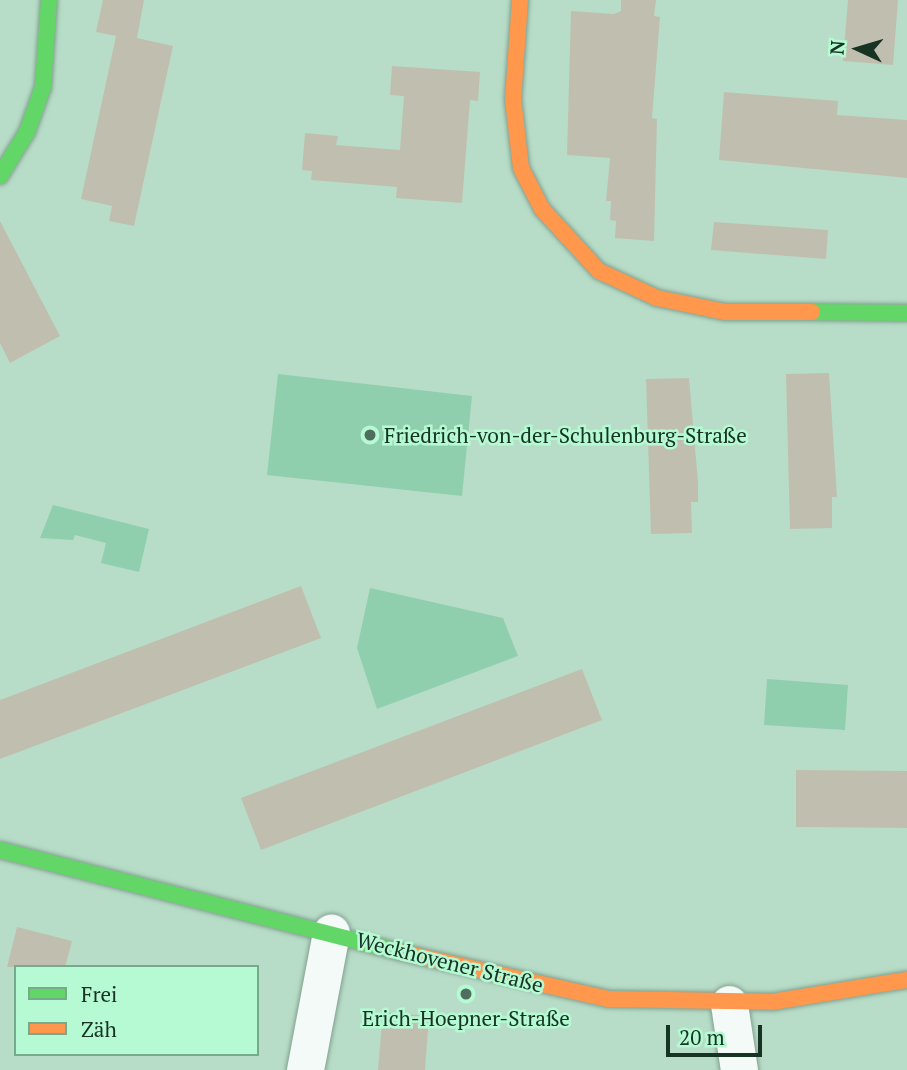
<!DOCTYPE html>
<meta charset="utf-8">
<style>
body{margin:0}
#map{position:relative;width:907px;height:1070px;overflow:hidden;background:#b7ddc8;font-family:"PT Serif",serif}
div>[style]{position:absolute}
.green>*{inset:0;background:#90cfad}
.building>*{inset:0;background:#c0bfaf}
.roads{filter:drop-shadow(0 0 2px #83a090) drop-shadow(0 0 2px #83a090)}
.street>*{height:37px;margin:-18.5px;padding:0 18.5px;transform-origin:18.5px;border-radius:18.5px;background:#f4faf7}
.fast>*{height:16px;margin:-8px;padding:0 8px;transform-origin:8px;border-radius:8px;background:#63d668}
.slow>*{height:16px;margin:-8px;padding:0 8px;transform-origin:8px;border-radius:8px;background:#ff974d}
.dots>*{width:19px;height:19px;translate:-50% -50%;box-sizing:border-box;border:4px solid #b5fad3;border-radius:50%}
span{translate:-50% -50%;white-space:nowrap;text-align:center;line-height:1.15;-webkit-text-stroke:5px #b5fad3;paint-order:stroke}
.poi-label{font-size:21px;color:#173324}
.left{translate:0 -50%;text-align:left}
.street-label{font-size:21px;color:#173324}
.legend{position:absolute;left:14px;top:965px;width:245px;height:91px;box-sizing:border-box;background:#b5fad3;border:2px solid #76aa8d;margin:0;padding:9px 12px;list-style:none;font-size:21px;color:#173324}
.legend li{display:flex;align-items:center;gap:14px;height:35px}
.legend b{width:35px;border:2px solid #76aa8d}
.north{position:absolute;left:823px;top:14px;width:70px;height:70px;-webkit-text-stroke:5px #b5fad3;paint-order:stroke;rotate:274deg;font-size:19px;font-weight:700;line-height:28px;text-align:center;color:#173324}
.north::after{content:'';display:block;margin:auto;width:24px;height:32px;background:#173324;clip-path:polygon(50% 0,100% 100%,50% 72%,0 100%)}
.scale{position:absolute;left:666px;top:1025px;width:96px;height:32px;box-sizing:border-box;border:4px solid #173324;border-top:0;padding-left:9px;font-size:21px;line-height:24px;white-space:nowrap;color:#173324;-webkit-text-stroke:5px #b5fad3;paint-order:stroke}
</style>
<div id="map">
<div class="green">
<i style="clip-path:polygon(278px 374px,472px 396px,462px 496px,267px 475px)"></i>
<i style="clip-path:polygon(53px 505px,149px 529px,139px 572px,101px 563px,106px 543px,75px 535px,73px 540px,40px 538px)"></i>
<i style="clip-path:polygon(370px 588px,503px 618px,518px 656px,377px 709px,357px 648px)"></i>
<i style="clip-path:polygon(767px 679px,848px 685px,845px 730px,764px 725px)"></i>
</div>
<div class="building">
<i style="clip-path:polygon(103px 0,144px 0,137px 38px,173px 46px,134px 226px,109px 221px,112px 206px,81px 199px,116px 36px,96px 32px)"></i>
<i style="clip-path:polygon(621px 0,656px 0,654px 16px,660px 17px,652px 118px,657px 119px,654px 241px,615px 238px,616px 221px,610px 220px,611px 201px,606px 201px,610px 158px,567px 155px,571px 11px,614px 14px,621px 11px)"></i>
<i style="clip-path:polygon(848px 0,898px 0,893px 65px,843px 61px)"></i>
<i style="clip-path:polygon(392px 66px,480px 72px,478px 101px,470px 100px,462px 203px,396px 198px,397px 187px,311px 180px,312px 171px,302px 170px,305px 133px,338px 136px,336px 145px,400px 150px,404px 96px,390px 95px)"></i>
<i style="clip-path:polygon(724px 92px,838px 101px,837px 115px,907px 120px,907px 178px,719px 160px)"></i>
<i style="clip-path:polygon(0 221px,60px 336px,10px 363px,0 343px)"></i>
<i style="clip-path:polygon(714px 222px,828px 230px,826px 259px,711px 250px)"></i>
<i style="clip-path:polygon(829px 373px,837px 497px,832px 497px,832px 528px,790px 529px,786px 374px)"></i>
<i style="clip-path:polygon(689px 378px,698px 482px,698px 502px,691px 502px,692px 533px,651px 534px,646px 379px)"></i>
<i style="clip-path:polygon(301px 586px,321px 638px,0 759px,0 700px)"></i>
<i style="clip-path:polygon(582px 669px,602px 720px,261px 850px,241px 798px)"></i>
<i style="clip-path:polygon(796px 770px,907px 771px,907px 828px,796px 827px)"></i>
<i style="clip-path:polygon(17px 927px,72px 941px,65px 967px,7px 967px)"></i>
<i style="clip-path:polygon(383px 1012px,429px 1016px,425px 1070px,378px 1070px)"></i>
</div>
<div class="roads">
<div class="street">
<i style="left:729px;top:1004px;width:67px;rotate:81.4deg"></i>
<i style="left:305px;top:1070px;width:140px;rotate:-79.3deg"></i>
</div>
<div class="fast">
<i style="left:0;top:176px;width:52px;rotate:-58.5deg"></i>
<i style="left:27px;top:132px;width:48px;rotate:-70.4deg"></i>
<i style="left:43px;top:87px;width:87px;rotate:-86.1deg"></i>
<i style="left:812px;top:312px;width:95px;rotate:0.6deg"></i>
<i style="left:0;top:850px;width:413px;rotate:14.3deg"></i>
</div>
<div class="slow">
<i style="left:520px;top:0;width:99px;rotate:94deg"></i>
<i style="left:513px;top:99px;width:69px;rotate:83.4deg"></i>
<i style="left:521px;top:168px;width:46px;rotate:62.9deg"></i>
<i style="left:542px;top:209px;width:84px;rotate:47.4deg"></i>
<i style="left:599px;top:271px;width:64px;rotate:25deg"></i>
<i style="left:657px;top:298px;width:69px;rotate:11.6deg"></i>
<i style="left:725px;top:312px;width:87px"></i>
<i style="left:400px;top:952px;width:213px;rotate:12.7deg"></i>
<i style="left:608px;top:999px;width:164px;rotate:1deg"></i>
<i style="left:772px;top:1002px;width:137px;rotate:-9.3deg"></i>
</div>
</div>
<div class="dots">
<i style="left:370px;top:435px;background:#4f6e5d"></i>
<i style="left:466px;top:994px;background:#4f6e5d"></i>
</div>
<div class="poi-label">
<span class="left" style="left:384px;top:435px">Friedrich-von-der-Schulenburg-Straße</span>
<span style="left:466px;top:1018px">Erich-Hoepner-Straße</span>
</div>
<div class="street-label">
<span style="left:450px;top:962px;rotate:14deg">Weckhovener Straße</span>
</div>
<ul class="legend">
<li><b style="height:9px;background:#63d668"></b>Frei</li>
<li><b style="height:9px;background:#ff974d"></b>Zäh</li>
</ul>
<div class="north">N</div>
<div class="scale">20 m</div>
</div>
